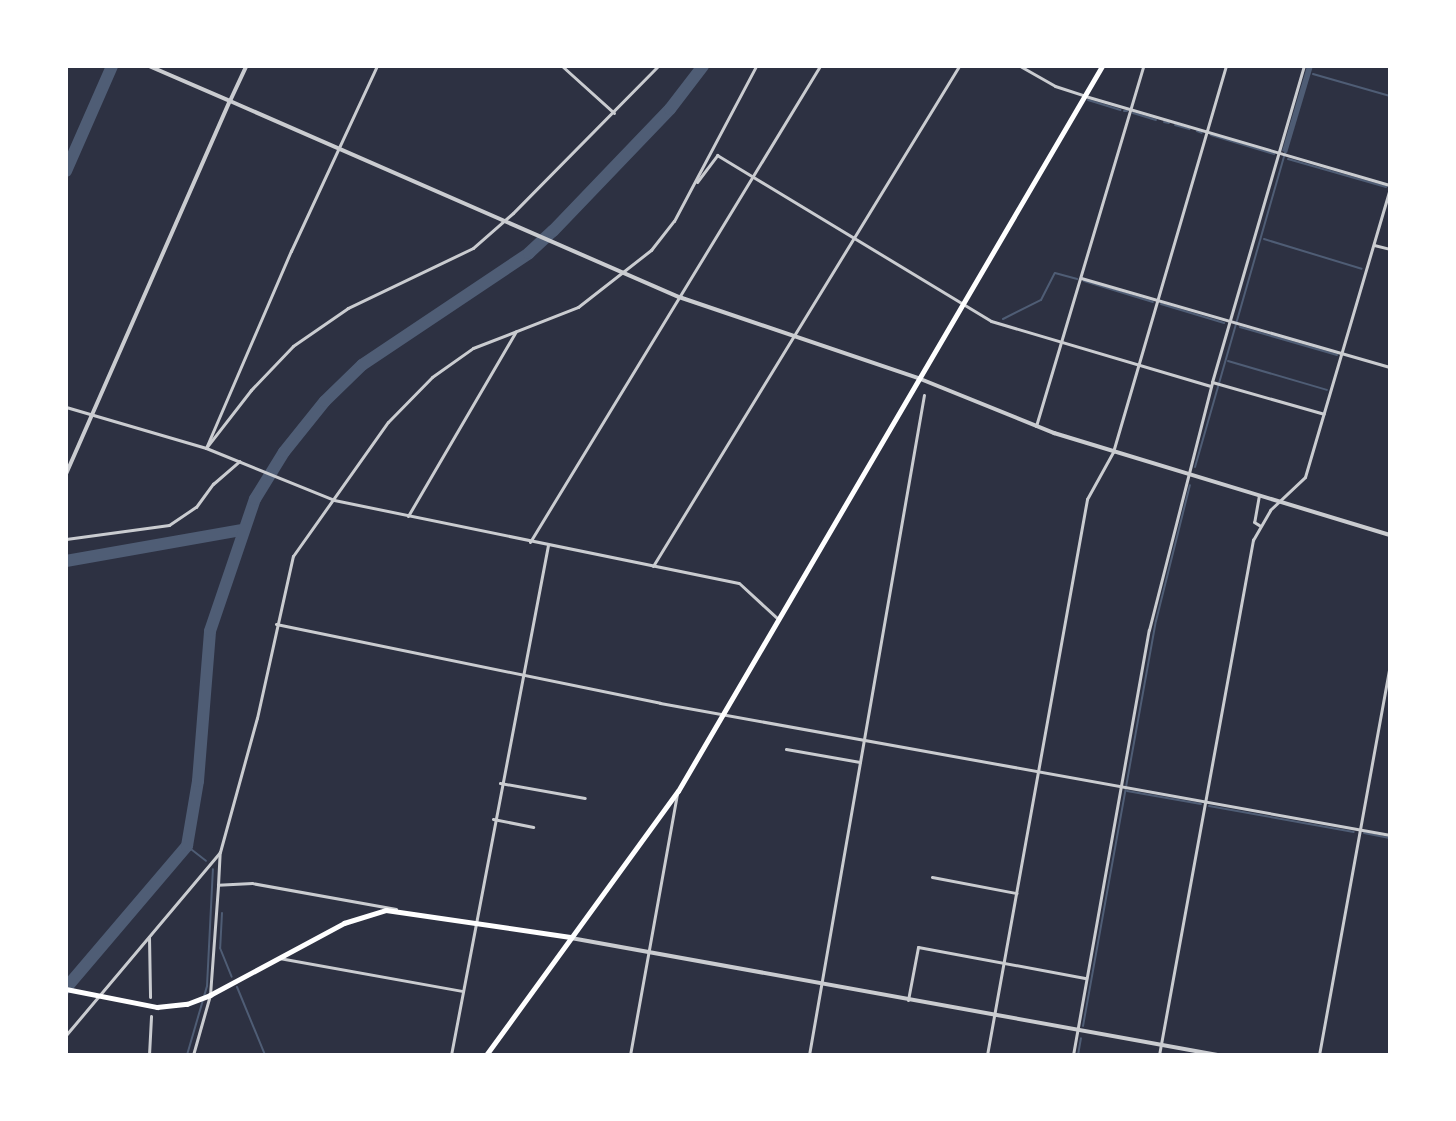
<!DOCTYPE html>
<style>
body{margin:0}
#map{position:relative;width:1456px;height:1121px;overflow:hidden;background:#2d3142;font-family:"DM Sans",sans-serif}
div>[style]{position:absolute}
.water>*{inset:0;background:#4f5d75}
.stream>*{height:2px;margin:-1px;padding:0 1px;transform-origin:1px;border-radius:1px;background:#4f5d75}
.river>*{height:12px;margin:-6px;padding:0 6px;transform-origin:6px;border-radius:6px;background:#4f5d75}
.minor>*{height:3px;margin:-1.5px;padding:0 1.5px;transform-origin:1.5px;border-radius:1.5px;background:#caccd0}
.tertiary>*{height:4px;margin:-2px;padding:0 2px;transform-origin:2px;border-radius:2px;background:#caccd0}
.secondary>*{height:4.5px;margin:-2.25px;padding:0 2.25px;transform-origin:2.25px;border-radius:2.25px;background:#fff}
.trunk>*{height:5px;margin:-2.5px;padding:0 2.5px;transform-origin:2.5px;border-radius:2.5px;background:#fff}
span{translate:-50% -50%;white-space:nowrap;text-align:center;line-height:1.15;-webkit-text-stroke:4.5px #fff;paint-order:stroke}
.frame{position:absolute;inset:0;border:68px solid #fff;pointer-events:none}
</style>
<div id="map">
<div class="water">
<i style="clip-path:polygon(1307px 66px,1313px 66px,1287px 153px,1282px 151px)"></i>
</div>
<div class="stream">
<i style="left:1313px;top:74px;width:80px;rotate:15.9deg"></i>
<i style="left:1088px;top:100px;width:34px;rotate:17deg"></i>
<i style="left:1124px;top:111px;width:3px"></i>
<i style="left:1133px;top:113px;width:24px;rotate:17deg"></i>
<i style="left:1164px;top:122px;width:5px;rotate:11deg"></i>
<i style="left:1175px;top:125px;width:15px;rotate:16deg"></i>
<i style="left:1197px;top:131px;width:5px;rotate:22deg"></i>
<i style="left:1211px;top:135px;width:66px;rotate:16.8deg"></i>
<i style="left:1288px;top:159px;width:102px;rotate:15.9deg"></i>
<i style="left:1264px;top:239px;width:102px;rotate:17deg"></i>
<i style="left:1084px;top:281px;width:72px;rotate:16.9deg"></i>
<i style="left:1161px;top:304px;width:66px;rotate:16.8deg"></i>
<i style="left:1003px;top:319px;width:42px;rotate:-26.6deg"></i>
<i style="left:1041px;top:300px;width:30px;rotate:-63deg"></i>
<i style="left:1055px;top:273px;width:23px;rotate:15deg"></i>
<i style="left:1240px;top:327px;width:101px;rotate:16.1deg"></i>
<i style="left:1228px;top:361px;width:103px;rotate:16.3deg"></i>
<i style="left:1195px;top:467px;width:331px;rotate:-74deg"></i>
<i style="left:1127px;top:791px;width:75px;rotate:10deg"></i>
<i style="left:1209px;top:806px;width:147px;rotate:10.2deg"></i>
<i style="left:1364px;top:833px;width:26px;rotate:11deg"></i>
<i style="left:187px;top:846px;width:24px;rotate:38deg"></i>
<i style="left:222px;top:913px;width:35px;rotate:93deg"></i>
<i style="left:220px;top:948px;width:31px;rotate:68deg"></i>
<i style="left:237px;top:987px;width:74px;rotate:67.6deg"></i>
<i style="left:1083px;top:1026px;width:412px;rotate:-79.8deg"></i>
<i style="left:1156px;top:621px;width:140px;rotate:-76deg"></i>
<i style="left:187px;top:1055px;width:72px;rotate:-73.8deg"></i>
<i style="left:207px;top:986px;width:117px;rotate:-87.1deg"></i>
<i style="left:1078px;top:1055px;width:17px;rotate:-80deg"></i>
</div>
<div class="river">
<i style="left:66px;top:171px;width:115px;rotate:-66.3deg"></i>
<i style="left:66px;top:561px;width:179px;rotate:-10deg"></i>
<i style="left:66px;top:988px;width:187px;rotate:-49.6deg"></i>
<i style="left:187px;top:846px;width:66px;rotate:-80.4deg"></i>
<i style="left:198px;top:781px;width:150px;rotate:-85.4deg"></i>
<i style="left:210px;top:631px;width:139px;rotate:-71.2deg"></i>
<i style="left:255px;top:499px;width:55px;rotate:-58.3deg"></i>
<i style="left:284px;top:452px;width:65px;rotate:-51.2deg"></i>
<i style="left:325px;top:401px;width:52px;rotate:-44.2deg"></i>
<i style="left:362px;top:365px;width:201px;rotate:-33.8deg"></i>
<i style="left:529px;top:253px;width:33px;rotate:-43deg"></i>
<i style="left:553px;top:231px;width:169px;rotate:-46.2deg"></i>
<i style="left:670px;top:109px;width:54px;rotate:-52.5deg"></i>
</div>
<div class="minor">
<i style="left:562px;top:66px;width:70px;rotate:42.1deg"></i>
<i style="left:658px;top:66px;width:206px;rotate:134.6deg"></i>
<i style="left:513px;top:213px;width:53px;rotate:138.8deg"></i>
<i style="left:473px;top:248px;width:139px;rotate:154.4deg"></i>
<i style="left:348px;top:308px;width:67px;rotate:145.4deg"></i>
<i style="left:293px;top:346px;width:61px;rotate:133.7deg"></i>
<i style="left:251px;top:390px;width:73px;rotate:127.8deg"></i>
<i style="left:206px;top:448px;width:138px;rotate:22.1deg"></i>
<i style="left:334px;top:500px;width:413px;rotate:11.6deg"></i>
<i style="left:739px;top:583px;width:53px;rotate:42.7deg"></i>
<i style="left:1020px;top:66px;width:40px;rotate:29.7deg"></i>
<i style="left:1055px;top:86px;width:32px;rotate:18deg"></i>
<i style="left:1085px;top:96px;width:318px;rotate:16.3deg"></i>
<i style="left:697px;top:182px;width:34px;rotate:-53deg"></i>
<i style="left:717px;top:155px;width:320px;rotate:31.2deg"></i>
<i style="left:991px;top:321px;width:229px;rotate:16.5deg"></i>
<i style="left:1374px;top:245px;width:16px;rotate:14deg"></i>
<i style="left:1081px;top:278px;width:322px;rotate:16.1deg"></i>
<i style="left:1212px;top:382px;width:116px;rotate:15.9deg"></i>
<i style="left:66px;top:407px;width:146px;rotate:16.3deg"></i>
<i style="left:206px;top:448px;width:215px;rotate:-66.7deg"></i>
<i style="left:291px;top:251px;width:204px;rotate:-65.1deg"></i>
<i style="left:1036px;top:426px;width:376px;rotate:-73.4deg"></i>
<i style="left:1259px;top:495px;width:27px;rotate:100deg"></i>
<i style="left:1254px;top:522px;width:6px;rotate:31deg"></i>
<i style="left:408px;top:516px;width:214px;rotate:-59.7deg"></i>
<i style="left:66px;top:539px;width:104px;rotate:-7.7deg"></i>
<i style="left:169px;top:525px;width:32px;rotate:-34deg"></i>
<i style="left:196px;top:507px;width:29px;rotate:-54deg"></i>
<i style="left:213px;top:484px;width:35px;rotate:-41deg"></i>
<i style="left:530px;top:542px;width:557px;rotate:-58.65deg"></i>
<i style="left:653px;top:566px;width:586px;rotate:-58.53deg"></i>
<i style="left:276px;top:624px;width:392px;rotate:11.6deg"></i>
<i style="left:660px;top:703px;width:742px;rotate:10.25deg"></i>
<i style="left:786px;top:749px;width:75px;rotate:10deg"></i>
<i style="left:500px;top:783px;width:86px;rotate:10deg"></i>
<i style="left:493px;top:819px;width:41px;rotate:11.3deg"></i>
<i style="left:932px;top:877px;width:86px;rotate:10.8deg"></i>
<i style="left:396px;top:909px;width:146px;rotate:-169.8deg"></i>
<i style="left:252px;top:883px;width:34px;rotate:177deg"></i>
<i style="left:218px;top:885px;width:33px;rotate:-87deg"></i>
<i style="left:220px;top:852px;width:139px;rotate:-74.6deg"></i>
<i style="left:257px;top:718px;width:166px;rotate:-77.5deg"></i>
<i style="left:293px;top:556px;width:164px;rotate:-54.7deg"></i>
<i style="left:388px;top:422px;width:63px;rotate:-45.6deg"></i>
<i style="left:432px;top:377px;width:50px;rotate:-35.3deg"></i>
<i style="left:473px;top:348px;width:113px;rotate:-21.3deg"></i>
<i style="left:578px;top:307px;width:93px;rotate:-38deg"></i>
<i style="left:651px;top:250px;width:37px;rotate:-52deg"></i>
<i style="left:674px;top:221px;width:175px;rotate:-62.1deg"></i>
<i style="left:149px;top:937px;width:60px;rotate:89deg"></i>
<i style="left:279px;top:958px;width:187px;rotate:10.2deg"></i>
<i style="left:908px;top:1000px;width:54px;rotate:-79.3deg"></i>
<i style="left:918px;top:947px;width:171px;rotate:10.5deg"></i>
<i style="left:66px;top:1035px;width:238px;rotate:-49.9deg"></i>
<i style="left:149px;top:1055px;width:39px;rotate:-87deg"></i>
<i style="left:193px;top:1055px;width:62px;rotate:-74.2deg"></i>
<i style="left:210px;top:995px;width:110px;rotate:-85.8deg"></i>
<i style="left:451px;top:1055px;width:519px;rotate:-79.23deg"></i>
<i style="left:630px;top:1055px;width:265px;rotate:-79.8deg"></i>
<i style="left:809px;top:1055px;width:670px;rotate:-80.12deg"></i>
<i style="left:987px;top:1055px;width:565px;rotate:-79.8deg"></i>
<i style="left:1087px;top:499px;width:54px;rotate:-61deg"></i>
<i style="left:1113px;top:452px;width:402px;rotate:-73.7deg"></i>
<i style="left:1073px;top:1055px;width:432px;rotate:-79.9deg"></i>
<i style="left:1149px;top:630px;width:256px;rotate:-75.7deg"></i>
<i style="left:1212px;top:382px;width:329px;rotate:-73.8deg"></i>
<i style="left:1159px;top:1055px;width:524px;rotate:-79.66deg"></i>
<i style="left:1253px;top:540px;width:34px;rotate:-60deg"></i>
<i style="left:1270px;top:510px;width:48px;rotate:-43.3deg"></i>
<i style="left:1305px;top:477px;width:301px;rotate:-73.6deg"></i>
<i style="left:1319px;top:1055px;width:397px;rotate:-79.7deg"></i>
</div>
<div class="tertiary">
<i style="left:149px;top:66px;width:88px;rotate:23.4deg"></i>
<i style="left:230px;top:101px;width:38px;rotate:-65deg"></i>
<i style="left:66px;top:474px;width:407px;rotate:-66.3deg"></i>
<i style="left:230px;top:101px;width:490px;rotate:23.6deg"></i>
<i style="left:679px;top:297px;width:252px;rotate:18.7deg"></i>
<i style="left:918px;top:378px;width:147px;rotate:22deg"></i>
<i style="left:1054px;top:433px;width:351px;rotate:16.9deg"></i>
<i style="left:571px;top:938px;width:657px;rotate:10.25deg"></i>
</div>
<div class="secondary">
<i style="left:66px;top:989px;width:93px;rotate:11.2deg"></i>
<i style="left:157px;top:1007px;width:30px;rotate:-6deg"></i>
<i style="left:187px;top:1004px;width:25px;rotate:-21deg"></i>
<i style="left:210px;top:995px;width:152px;rotate:-28.2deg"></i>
<i style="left:344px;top:923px;width:44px;rotate:-17.2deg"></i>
<i style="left:386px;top:910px;width:186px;rotate:8.3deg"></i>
</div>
<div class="trunk">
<i style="left:486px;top:1055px;width:326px;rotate:-54deg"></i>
<i style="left:678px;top:791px;width:840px;rotate:-59.68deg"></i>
</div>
<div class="frame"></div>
</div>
